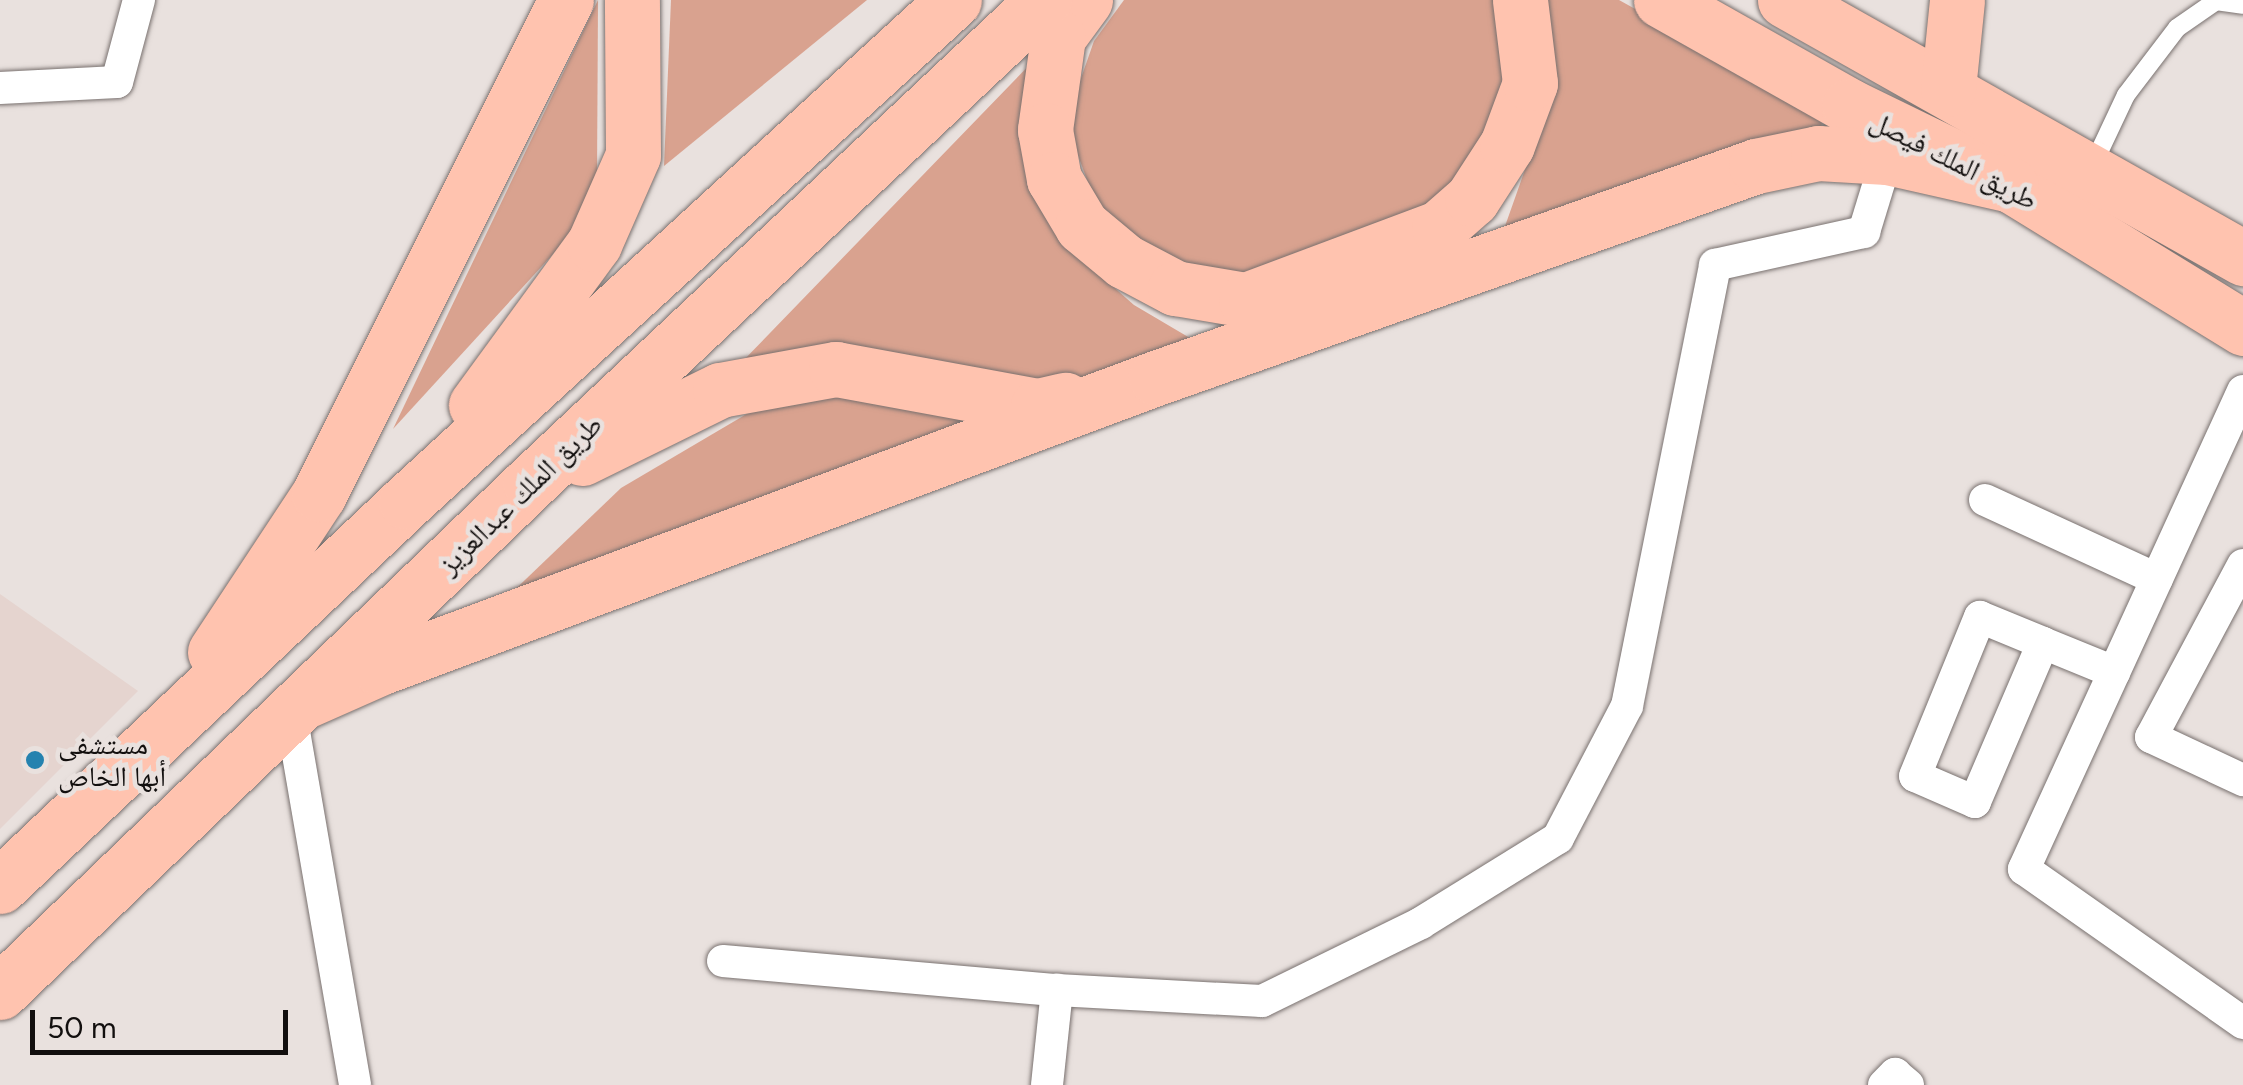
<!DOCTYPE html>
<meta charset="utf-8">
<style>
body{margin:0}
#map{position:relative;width:2243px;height:1085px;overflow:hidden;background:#e9e1de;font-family:Figtree,"Noto Naskh Arabic",sans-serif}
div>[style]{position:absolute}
.built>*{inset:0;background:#e5d4cf}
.green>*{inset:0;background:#d9a28f}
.roads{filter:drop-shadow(0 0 2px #79716f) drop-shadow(0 0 2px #79716f)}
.service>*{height:18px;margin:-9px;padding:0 9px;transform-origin:9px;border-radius:9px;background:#fff}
.minor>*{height:32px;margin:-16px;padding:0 16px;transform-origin:16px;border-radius:16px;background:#fff}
.trunk>*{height:55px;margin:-27.5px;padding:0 27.5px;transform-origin:27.5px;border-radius:27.5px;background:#ffc3af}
.dots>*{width:28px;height:28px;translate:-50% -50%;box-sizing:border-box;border:5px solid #e9e1de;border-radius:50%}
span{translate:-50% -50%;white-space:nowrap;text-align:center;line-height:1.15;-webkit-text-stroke:9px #e9e1de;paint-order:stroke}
.street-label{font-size:28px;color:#120f0e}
.poi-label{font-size:28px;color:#120f0e}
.left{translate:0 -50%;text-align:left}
.scale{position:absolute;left:30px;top:1010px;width:258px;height:45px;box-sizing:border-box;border:5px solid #120f0e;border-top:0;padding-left:12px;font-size:30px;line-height:35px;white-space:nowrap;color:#120f0e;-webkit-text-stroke:8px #e9e1de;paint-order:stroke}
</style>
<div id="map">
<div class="built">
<i style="clip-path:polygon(0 594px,138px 691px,0 829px)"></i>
</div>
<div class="green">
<i style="clip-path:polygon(598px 0,597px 178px,576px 229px,393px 429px)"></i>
<i style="clip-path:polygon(671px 0,867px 0,664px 166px)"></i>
<i style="clip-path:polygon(1124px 0,1495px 0,1518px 95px,1420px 225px,1238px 290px,1168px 260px,1097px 207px,1072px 139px,1079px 84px,1094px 41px)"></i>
<i style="clip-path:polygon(1542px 0,1619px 0,1823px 113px,1821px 130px,1498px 246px,1527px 164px)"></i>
<i style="clip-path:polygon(1039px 55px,1060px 240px,1134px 305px,1195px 341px,1060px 391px,738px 366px)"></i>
<i style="clip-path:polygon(794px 386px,996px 424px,502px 602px,621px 488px)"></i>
</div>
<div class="roads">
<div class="service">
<i style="left:2093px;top:165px;width:77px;rotate:-64.8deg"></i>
<i style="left:2126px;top:95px;width:84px;rotate:-52.7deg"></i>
<i style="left:2177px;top:28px;width:47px;rotate:-34.7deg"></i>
<i style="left:2216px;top:1px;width:27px;rotate:8deg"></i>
</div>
<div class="minor">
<i style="left:0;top:88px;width:117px;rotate:-2.9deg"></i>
<i style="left:117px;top:82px;width:85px;rotate:-75deg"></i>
<i style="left:2243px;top:391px;width:526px;rotate:114.62deg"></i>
<i style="left:2024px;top:869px;width:268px;rotate:35.1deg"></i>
<i style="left:1985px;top:500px;width:189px;rotate:24.7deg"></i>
<i style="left:2243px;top:565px;width:195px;rotate:118.1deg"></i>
<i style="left:2151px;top:737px;width:102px;rotate:25.1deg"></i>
<i style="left:2043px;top:643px;width:173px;rotate:113.2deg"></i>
<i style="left:1975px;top:802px;width:65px;rotate:-156.6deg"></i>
<i style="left:1915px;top:776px;width:172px;rotate:-67.8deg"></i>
<i style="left:1980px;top:617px;width:68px;rotate:22.4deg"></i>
<i style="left:2043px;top:643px;width:77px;rotate:22.2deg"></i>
<i style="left:291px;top:714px;width:376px;rotate:80.2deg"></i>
<i style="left:723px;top:961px;width:335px;rotate:5deg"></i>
<i style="left:1057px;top:990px;width:205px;rotate:3.1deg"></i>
<i style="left:1262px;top:1001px;width:177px;rotate:-26.1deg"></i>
<i style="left:1421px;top:923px;width:161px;rotate:-31.8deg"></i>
<i style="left:1558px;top:838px;width:149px;rotate:-62.4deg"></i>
<i style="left:1627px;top:706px;width:450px;rotate:-78.7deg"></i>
<i style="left:1715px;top:265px;width:153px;rotate:-12.5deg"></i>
<i style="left:1864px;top:232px;width:78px;rotate:-73deg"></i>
<i style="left:1047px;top:1085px;width:96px;rotate:-84deg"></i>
<i style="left:1884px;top:1085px;width:16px;rotate:-45deg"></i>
<i style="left:1895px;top:1074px;width:17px;rotate:40deg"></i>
</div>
<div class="trunk">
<i style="left:1085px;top:0;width:46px;rotate:126.1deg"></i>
<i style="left:1058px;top:37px;width:94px;rotate:98deg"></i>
<i style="left:1045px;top:130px;width:50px;rotate:79.6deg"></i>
<i style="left:1054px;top:179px;width:55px;rotate:59.2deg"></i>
<i style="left:1082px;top:226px;width:55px;rotate:39.8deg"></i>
<i style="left:1124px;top:261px;width:58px;rotate:27.9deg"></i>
<i style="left:1175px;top:288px;width:72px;rotate:9.6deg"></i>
<i style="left:1246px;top:300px;width:206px;rotate:-20.5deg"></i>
<i style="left:1439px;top:228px;width:44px;rotate:-41.3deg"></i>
<i style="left:1472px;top:199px;width:64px;rotate:-57.1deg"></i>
<i style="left:1507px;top:145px;width:66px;rotate:-69.6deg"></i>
<i style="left:1530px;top:83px;width:84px;rotate:-96.9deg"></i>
<i style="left:1661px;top:0;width:216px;rotate:29.4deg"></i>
<i style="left:1849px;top:106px;width:180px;rotate:26deg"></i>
<i style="left:2011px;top:185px;width:273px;rotate:31.6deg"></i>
<i style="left:1785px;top:0;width:526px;rotate:29.39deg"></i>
<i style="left:1948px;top:89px;width:89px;rotate:-84.2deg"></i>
<i style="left:476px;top:405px;width:200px;rotate:-53.8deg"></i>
<i style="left:594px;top:244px;width:97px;rotate:-66.3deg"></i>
<i style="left:633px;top:155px;width:155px;rotate:-90.4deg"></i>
<i style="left:582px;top:458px;width:154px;rotate:-26.2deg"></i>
<i style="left:720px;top:390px;width:118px;rotate:-10.3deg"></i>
<i style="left:836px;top:369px;width:205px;rotate:10.4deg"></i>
<i style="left:1038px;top:406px;width:28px;rotate:-13deg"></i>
<i style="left:215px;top:652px;width:189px;rotate:-56.6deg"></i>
<i style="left:319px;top:494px;width:552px;rotate:-63.43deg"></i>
<i style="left:305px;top:701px;width:81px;rotate:-24deg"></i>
<i style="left:379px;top:668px;width:829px;rotate:-20.47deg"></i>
<i style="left:1156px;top:378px;width:636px;rotate:-19.46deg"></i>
<i style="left:1756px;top:166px;width:63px;rotate:-11.8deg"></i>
<i style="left:1818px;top:153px;width:69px;rotate:3.3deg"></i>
<i style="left:1887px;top:157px;width:127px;rotate:12.7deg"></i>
<i style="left:0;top:886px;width:559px;rotate:-43.4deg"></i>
<i style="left:406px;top:502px;width:743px;rotate:-42.49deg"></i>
<i style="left:0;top:992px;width:735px;rotate:-43.84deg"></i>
<i style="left:530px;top:483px;width:705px;rotate:-43.22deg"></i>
</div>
</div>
<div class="dots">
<i style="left:35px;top:760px;background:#2482af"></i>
</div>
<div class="street-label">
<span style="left:1954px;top:160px;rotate:27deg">طريق الملك فيصل</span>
<span style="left:520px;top:494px;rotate:-44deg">طريق الملك عبدالعزيز</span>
</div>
<div class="poi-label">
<span class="left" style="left:58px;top:760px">مستشفى<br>أبها الخاص</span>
</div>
<div class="scale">50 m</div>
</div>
